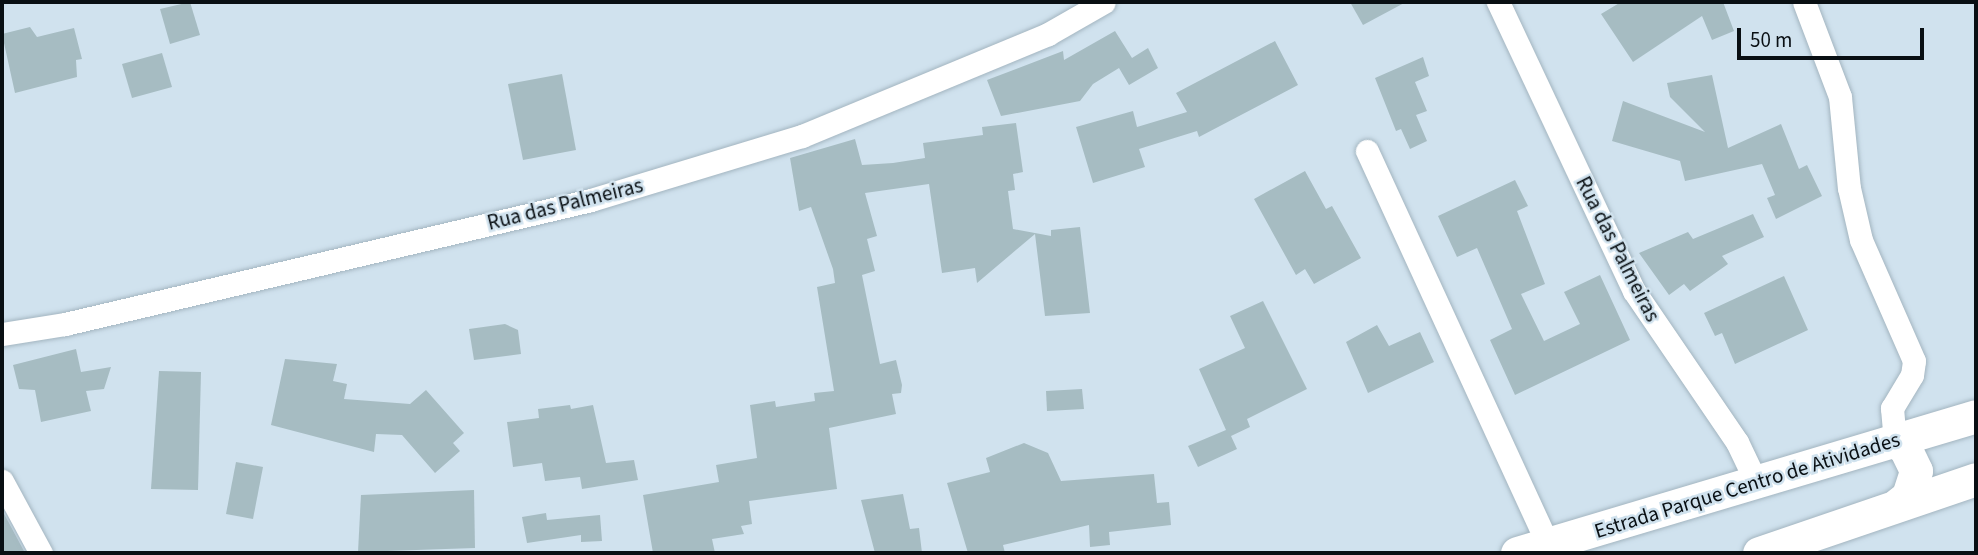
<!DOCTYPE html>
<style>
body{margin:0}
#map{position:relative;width:1978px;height:555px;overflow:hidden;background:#d0e2ee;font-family:"Source Sans 3",sans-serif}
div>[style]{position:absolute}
.building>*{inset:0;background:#a6bcc2}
.roads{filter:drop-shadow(0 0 2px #a3b5c0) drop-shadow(0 0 2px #a3b5c0)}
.street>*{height:23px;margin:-11.5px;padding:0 11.5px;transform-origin:11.5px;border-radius:11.5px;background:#fff}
.secondary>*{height:33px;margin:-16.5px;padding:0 16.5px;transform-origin:16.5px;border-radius:16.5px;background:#fff}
span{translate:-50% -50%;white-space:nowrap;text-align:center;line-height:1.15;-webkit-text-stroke:5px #d0e2ee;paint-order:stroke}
.street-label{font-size:21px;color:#090f13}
.frame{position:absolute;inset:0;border:4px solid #090f13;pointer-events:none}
.scale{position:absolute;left:1737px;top:28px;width:187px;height:32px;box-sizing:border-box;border:4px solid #090f13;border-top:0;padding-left:9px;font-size:21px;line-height:24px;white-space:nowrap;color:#090f13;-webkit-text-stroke:5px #d0e2ee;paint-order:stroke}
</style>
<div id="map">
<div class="building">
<i style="clip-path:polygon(190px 2px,200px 35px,170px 44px,160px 9px)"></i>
<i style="clip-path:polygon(1350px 2px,1406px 2px,1363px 25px)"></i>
<i style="clip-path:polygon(1621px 2px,1723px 2px,1734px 31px,1712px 40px,1702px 16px,1633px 62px,1601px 14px)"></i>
<i style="clip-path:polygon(30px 27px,37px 37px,74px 28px,82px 59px,76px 60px,77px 77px,15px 93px,2px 34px)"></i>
<i style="clip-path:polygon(1115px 31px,1132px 58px,1148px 48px,1158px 68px,1129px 85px,1119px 68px,1093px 84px,1080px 101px,1001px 116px,987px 80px,1063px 51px,1064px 60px)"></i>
<i style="clip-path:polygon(1275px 41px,1298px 85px,1199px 137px,1197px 131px,1139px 149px,1145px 167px,1093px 183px,1076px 127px,1133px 111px,1137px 127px,1187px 112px,1176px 93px)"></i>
<i style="clip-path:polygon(162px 53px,172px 87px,132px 98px,122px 64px)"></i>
<i style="clip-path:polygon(1423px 57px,1429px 76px,1415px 82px,1427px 111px,1416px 115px,1427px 141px,1410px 149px,1401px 129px,1396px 131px,1375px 78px)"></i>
<i style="clip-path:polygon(562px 74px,576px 150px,523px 160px,508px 84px)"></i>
<i style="clip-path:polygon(1712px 75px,1728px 148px,1781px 124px,1799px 169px,1807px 165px,1822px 196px,1776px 219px,1767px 198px,1775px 195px,1762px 164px,1685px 181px,1680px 161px,1612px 141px,1623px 101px,1705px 132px,1670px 97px,1667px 83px)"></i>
<i style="clip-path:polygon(1016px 123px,1023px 172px,1013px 174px,1015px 190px,1008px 191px,1013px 229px,1051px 236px,1051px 230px,1080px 227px,1090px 313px,1045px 316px,1035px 234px,977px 283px,975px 268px,942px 273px,929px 184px,865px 193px,877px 236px,867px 239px,875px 271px,862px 275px,880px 364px,896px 360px,902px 385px,901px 393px,892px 394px,896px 414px,829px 428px,837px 489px,749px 501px,752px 524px,741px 526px,744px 534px,712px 539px,715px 553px,653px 553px,643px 495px,719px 482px,716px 465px,757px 458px,750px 405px,775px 401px,776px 407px,815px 401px,814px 393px,834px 391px,817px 287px,835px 283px,833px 269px,811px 207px,799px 211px,790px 158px,855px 139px,862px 165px,893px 163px,925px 158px,923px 143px,983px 135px,982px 127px)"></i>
<i style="clip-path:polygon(1305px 171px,1326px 209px,1332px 206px,1361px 258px,1314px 284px,1305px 269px,1296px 275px,1254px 199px)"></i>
<i style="clip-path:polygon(1515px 180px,1528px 206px,1517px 211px,1545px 284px,1521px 294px,1544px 341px,1580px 324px,1564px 292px,1600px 275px,1630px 340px,1515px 395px,1490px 340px,1512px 329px,1477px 248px,1457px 257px,1438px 216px)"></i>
<i style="clip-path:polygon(1753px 214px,1764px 237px,1722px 256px,1728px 264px,1690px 291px,1684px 284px,1669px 295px,1639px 253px,1688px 232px,1693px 239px)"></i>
<i style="clip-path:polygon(1784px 276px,1808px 330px,1735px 364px,1722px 333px,1715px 336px,1704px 313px)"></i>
<i style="clip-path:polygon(1263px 301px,1307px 389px,1247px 419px,1250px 427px,1231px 436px,1237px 449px,1198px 467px,1188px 446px,1226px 430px,1199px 369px,1245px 348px,1230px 316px)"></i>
<i style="clip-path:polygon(505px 324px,518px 330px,521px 354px,474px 360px,469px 329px)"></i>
<i style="clip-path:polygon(1377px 325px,1389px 346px,1420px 332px,1434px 362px,1368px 393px,1346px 342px)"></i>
<i style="clip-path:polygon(76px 349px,81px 372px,111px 367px,104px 389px,86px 391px,91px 411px,41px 422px,35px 390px,19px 389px,13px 365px)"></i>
<i style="clip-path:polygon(285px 359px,337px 364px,333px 381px,347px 384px,344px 399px,410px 404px,426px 390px,464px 433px,453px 443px,460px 451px,435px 473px,402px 435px,376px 434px,374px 452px,271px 425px)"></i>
<i style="clip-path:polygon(159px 371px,201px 372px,198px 490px,151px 489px)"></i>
<i style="clip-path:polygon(1082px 389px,1084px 409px,1047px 411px,1046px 391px)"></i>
<i style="clip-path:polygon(570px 405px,571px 409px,593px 405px,606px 463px,634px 460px,638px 480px,582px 489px,580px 477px,545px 481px,542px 463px,513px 467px,507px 422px,539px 418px,538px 409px)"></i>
<i style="clip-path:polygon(1024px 443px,1048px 453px,1061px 481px,1154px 474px,1157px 503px,1169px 502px,1171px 525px,1109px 532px,1110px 545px,1090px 547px,1089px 525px,1003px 545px,1005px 553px,968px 553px,947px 483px,990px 472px,986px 458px)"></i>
<i style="clip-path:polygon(236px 462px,263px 467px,253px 519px,226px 514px)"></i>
<i style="clip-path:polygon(474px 490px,475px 548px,358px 552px,361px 495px)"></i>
<i style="clip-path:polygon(903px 494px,910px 529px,919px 528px,922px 553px,875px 553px,861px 500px)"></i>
<i style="clip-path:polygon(2px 510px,24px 551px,20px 553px,2px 553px)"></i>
<i style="clip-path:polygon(546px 513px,547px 520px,600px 515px,602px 541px,581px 542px,581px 535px,527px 543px,522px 517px)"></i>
</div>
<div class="roads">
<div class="street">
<i style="left:1498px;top:2px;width:319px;rotate:64.8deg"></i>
<i style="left:1634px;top:291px;width:183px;rotate:55.7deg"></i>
<i style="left:1737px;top:442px;width:47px;rotate:64.5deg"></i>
<i style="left:1804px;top:2px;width:102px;rotate:69.2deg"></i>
<i style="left:1840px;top:97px;width:91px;rotate:84.4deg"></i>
<i style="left:1849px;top:188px;width:53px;rotate:77deg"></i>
<i style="left:1861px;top:240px;width:132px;rotate:66.3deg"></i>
<i style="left:1914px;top:361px;width:14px;rotate:98deg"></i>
<i style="left:1912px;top:375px;width:39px;rotate:121deg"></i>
<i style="left:1892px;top:408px;width:33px;rotate:85deg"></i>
<i style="left:1367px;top:151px;width:434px;rotate:65.3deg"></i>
<i style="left:2px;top:334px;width:64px;rotate:-9deg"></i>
<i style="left:65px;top:324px;width:540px;rotate:-13.26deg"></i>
<i style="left:591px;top:200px;width:220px;rotate:-16.9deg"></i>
<i style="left:802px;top:136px;width:266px;rotate:-22.5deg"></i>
<i style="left:1048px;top:34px;width:64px;rotate:-29.7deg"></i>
<i style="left:2px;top:481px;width:82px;rotate:61.6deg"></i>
</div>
<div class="secondary">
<i style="left:1895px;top:441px;width:12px;rotate:35deg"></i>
<i style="left:1905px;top:448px;width:25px;rotate:64deg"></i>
<i style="left:1916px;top:471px;width:26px;rotate:108deg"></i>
<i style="left:1908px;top:496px;width:13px;rotate:141deg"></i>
<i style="left:1517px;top:553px;width:479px;rotate:-16.6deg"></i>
<i style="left:1759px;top:553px;width:229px;rotate:-18.8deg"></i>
</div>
</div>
<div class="street-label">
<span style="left:565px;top:204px;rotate:-14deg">Rua das Palmeiras</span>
<span style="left:1618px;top:249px;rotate:63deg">Rua das Palmeiras</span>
<span style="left:1747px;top:485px;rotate:-17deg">Estrada Parque Centro de Atividades</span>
</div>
<div class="frame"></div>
<div class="scale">50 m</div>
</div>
